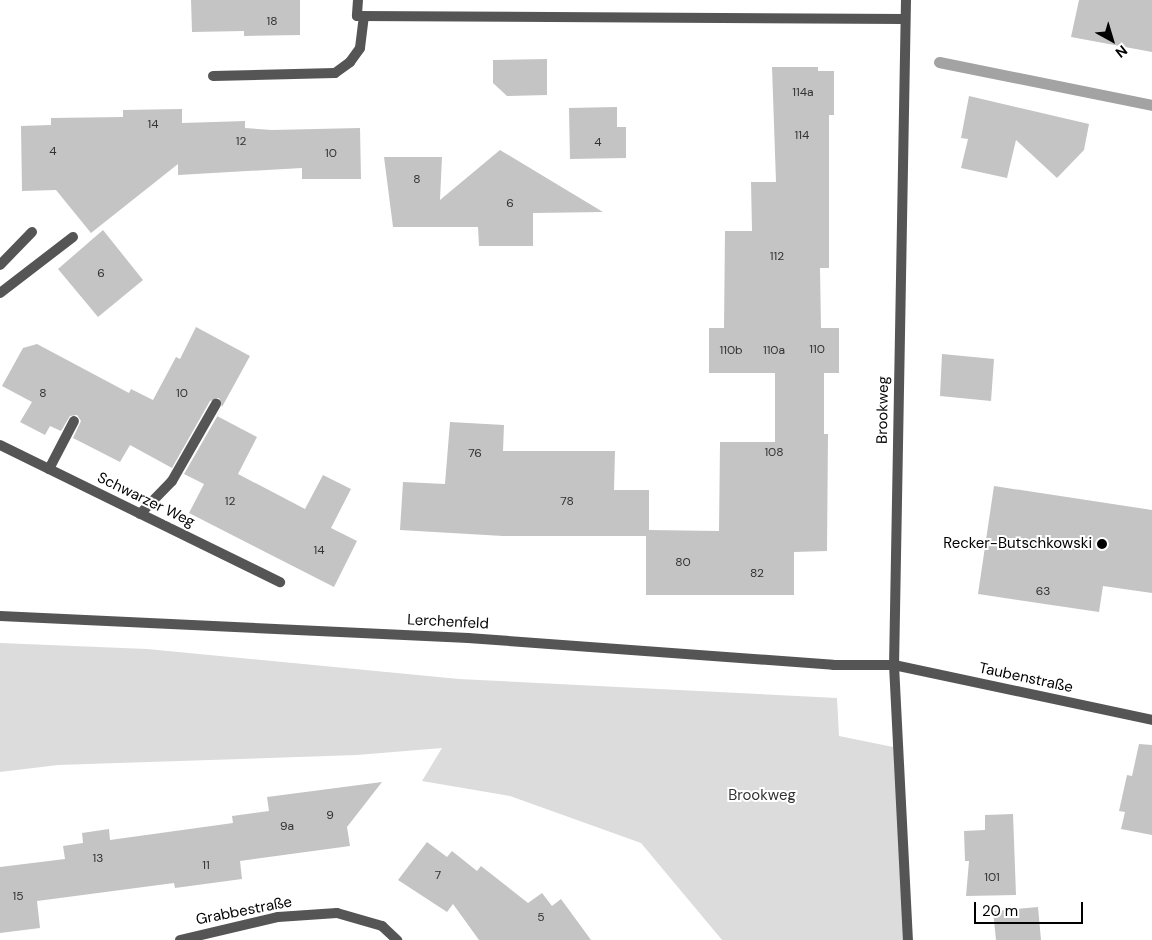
<!DOCTYPE html>
<meta charset="utf-8">
<style>
body{margin:0}
#map{position:relative;width:1152px;height:940px;overflow:hidden;background:#fff;font-family:"DM Sans",sans-serif}
div>[style]{position:absolute}
.green>*{inset:0;background:#dcdcdc}
.stream>*{height:11px;margin:-5.5px;padding:0 5.5px;transform-origin:5.5px;border-radius:5.5px;background:#a3a3a3}
.building>*{inset:0;background:#c4c4c4}
.service>*{height:10px;margin:-5px;padding:0 5px;transform-origin:5px;border-radius:5px;background:#555}
.minor>*{height:10px;margin:-5px;padding:0 5px;transform-origin:5px;border-radius:5px;background:#555}
.tertiary>*{height:10px;margin:-5px;padding:0 5px;transform-origin:5px;border-radius:5px;background:#555}
.dots>*{width:14px;height:14px;translate:-50% -50%;box-sizing:border-box;border:2px solid #fff;border-radius:50%}
span{translate:-50% -50%;white-space:nowrap;text-align:center;line-height:1.15;-webkit-text-stroke:4px #fff;paint-order:stroke}
.number-label{font-size:12px;color:#313131}
.number-label span{-webkit-text-stroke-width:0}
.street-label{font-size:15px;color:#000}
.poi-label{font-size:15px;color:#000}
.right{translate:-100% -50%;text-align:right}
.park-label{font-size:15px;color:#333}
.north{position:absolute;left:1087px;top:15px;width:50px;height:50px;-webkit-text-stroke:4px #fff;paint-order:stroke;rotate:141deg;font-size:14px;font-weight:700;line-height:20px;text-align:center;color:#000}
.north::after{content:'';display:block;margin:auto;width:18px;height:22px;background:#000;clip-path:polygon(50% 0,100% 100%,50% 72%,0 100%)}
.scale{position:absolute;left:974px;top:902px;width:109px;height:22px;box-sizing:border-box;border:2px solid #000;border-top:0;padding-left:6px;font-size:15px;line-height:18px;white-space:nowrap;color:#000;-webkit-text-stroke:4px #fff;paint-order:stroke}
</style>
<div id="map">
<div class="green">
<i style="clip-path:polygon(0 643px,147px 649px,459px 679px,837px 698px,839px 736px,898px 748px,908px 940px,722px 940px,641px 843px,510px 796px,422px 781px,442px 748px,357px 755px,58px 765px,0 772px)"></i>
</div>
<div class="stream">
<i style="left:939px;top:62px;width:217px;rotate:11.4deg"></i>
</div>
<div class="building">
<i style="clip-path:polygon(191px 0,300px 0,300px 35px,244px 36px,244px 31px,192px 32px)"></i>
<i style="clip-path:polygon(1079px 0,1152px 0,1152px 52px,1071px 37px)"></i>
<i style="clip-path:polygon(547px 59px,547px 95px,507px 96px,493px 83px,493px 60px)"></i>
<i style="clip-path:polygon(772px 67px,818px 67px,818px 71px,834px 71px,834px 115px,829px 115px,829px 268px,820px 268px,821px 328px,839px 328px,839px 373px,824px 373px,824px 434px,828px 434px,827px 551px,794px 552px,794px 595px,646px 595px,646px 536px,503px 536px,400px 530px,403px 482px,445px 484px,450px 422px,504px 425px,503px 451px,615px 451px,614px 490px,649px 490px,649px 530px,719px 531px,720px 442px,775px 442px,775px 373px,709px 373px,709px 328px,724px 328px,725px 231px,752px 231px,751px 182px,776px 182px)"></i>
<i style="clip-path:polygon(969px 96px,1089px 124px,1084px 150px,1057px 178px,1016px 140px,1007px 178px,961px 168px,968px 139px,961px 138px)"></i>
<i style="clip-path:polygon(617px 107px,617px 127px,626px 127px,626px 158px,570px 159px,569px 108px)"></i>
<i style="clip-path:polygon(182px 109px,182px 123px,245px 121px,245px 128px,272px 130px,360px 128px,361px 179px,302px 179px,302px 168px,178px 175px,178px 164px,91px 233px,56px 190px,22px 191px,21px 126px,51px 125px,51px 118px,123px 117px,123px 110px)"></i>
<i style="clip-path:polygon(500px 150px,603px 212px,533px 213px,533px 246px,479px 246px,478px 227px,393px 227px,384px 157px,442px 157px,440px 200px)"></i>
<i style="clip-path:polygon(103px 230px,143px 280px,98px 317px,58px 269px)"></i>
<i style="clip-path:polygon(196px 327px,250px 356px,222px 407px,219px 398px,210px 401px,172px 468px,130px 445px,120px 462px,73px 438px,81px 421px,77px 415px,70px 416px,61px 431px,50px 426px,45px 435px,20px 422px,32px 402px,2px 386px,23px 348px,37px 344px,129px 393px,131px 389px,153px 400px,176px 357px,180px 359px)"></i>
<i style="clip-path:polygon(942px 354px,994px 359px,991px 401px,940px 396px)"></i>
<i style="clip-path:polygon(222px 408px,217px 416px,257px 437px,238px 474px,305px 509px,323px 475px,351px 489px,331px 528px,357px 541px,334px 587px,189px 513px,204px 484px,184px 474px)"></i>
<i style="clip-path:polygon(994px 486px,1152px 510px,1152px 593px,1103px 586px,1099px 612px,978px 594px)"></i>
<i style="clip-path:polygon(1139px 744px,1152px 745px,1152px 835px,1121px 829px,1125px 812px,1119px 811px,1127px 775px,1132px 776px)"></i>
<i style="clip-path:polygon(382px 782px,347px 827px,350px 846px,240px 861px,242px 879px,175px 888px,174px 883px,37px 901px,40px 928px,0 933px,0 867px,65px 859px,63px 846px,83px 843px,82px 833px,109px 829px,110px 840px,233px 823px,232px 816px,269px 811px,267px 797px)"></i>
<i style="clip-path:polygon(1013px 814px,1016px 895px,966px 896px,969px 861px,965px 861px,964px 831px,985px 830px,985px 815px)"></i>
<i style="clip-path:polygon(427px 842px,447px 857px,452px 851px,477px 871px,481px 866px,528px 903px,542px 893px,552px 906px,561px 899px,591px 940px,479px 940px,453px 904px,447px 912px,398px 880px)"></i>
<i style="clip-path:polygon(1038px 907px,1041px 940px,996px 940px,993px 911px)"></i>
</div>
<div class="service">
<i style="left:213px;top:76px;width:122px;rotate:-1.4deg"></i>
<i style="left:335px;top:73px;width:19px;rotate:-36deg"></i>
<i style="left:350px;top:62px;width:17px;rotate:-54deg"></i>
<i style="left:360px;top:48px;width:32px;rotate:-83deg"></i>
<i style="left:0;top:265px;width:46px;rotate:-45.9deg"></i>
<i style="left:0;top:293px;width:92px;rotate:-37.5deg"></i>
<i style="left:49px;top:469px;width:54px;rotate:-62.5deg"></i>
<i style="left:140px;top:514px;width:46px;rotate:-45.9deg"></i>
<i style="left:172px;top:481px;width:89px;rotate:-60.3deg"></i>
</div>
<div class="minor">
<i style="left:358px;top:0;width:16px;rotate:94deg"></i>
<i style="left:357px;top:16px;width:547px;rotate:0.31deg"></i>
<i style="left:906px;top:0;width:665px;rotate:91.03deg"></i>
<i style="left:894px;top:665px;width:275px;rotate:87.1deg"></i>
<i style="left:0;top:445px;width:312px;rotate:26.1deg"></i>
<i style="left:180px;top:940px;width:101px;rotate:-13.2deg"></i>
<i style="left:278px;top:917px;width:59px;rotate:-3.9deg"></i>
<i style="left:337px;top:913px;width:47px;rotate:16.1deg"></i>
<i style="left:382px;top:926px;width:21px;rotate:43deg"></i>
</div>
<div class="tertiary">
<i style="left:0;top:616px;width:469px;rotate:2.7deg"></i>
<i style="left:468px;top:638px;width:366px;rotate:4.2deg"></i>
<i style="left:833px;top:665px;width:61px"></i>
<i style="left:894px;top:665px;width:264px;rotate:12deg"></i>
</div>
<div class="dots">
<i style="left:1102px;top:544px;background:#000"></i>
</div>
<div class="number-label">
<span style="left:272px;top:22px">18</span>
<span style="left:803px;top:93px">114a</span>
<span style="left:153px;top:125px">14</span>
<span style="left:802px;top:136px">114</span>
<span style="left:241px;top:142px">12</span>
<span style="left:598px;top:143px">4</span>
<span style="left:53px;top:152px">4</span>
<span style="left:331px;top:154px">10</span>
<span style="left:417px;top:180px">8</span>
<span style="left:510px;top:204px">6</span>
<span style="left:777px;top:257px">112</span>
<span style="left:101px;top:274px">6</span>
<span style="left:817px;top:350px">110</span>
<span style="left:731px;top:351px">110b</span>
<span style="left:774px;top:351px">110a</span>
<span style="left:43px;top:394px">8</span>
<span style="left:182px;top:394px">10</span>
<span style="left:774px;top:453px">108</span>
<span style="left:475px;top:454px">76</span>
<span style="left:230px;top:502px">12</span>
<span style="left:567px;top:502px">78</span>
<span style="left:319px;top:551px">14</span>
<span style="left:683px;top:563px">80</span>
<span style="left:757px;top:574px">82</span>
<span style="left:1043px;top:592px">63</span>
<span style="left:330px;top:816px">9</span>
<span style="left:287px;top:827px">9a</span>
<span style="left:98px;top:859px">13</span>
<span style="left:206px;top:866px">11</span>
<span style="left:438px;top:876px">7</span>
<span style="left:992px;top:878px">101</span>
<span style="left:18px;top:897px">15</span>
<span style="left:541px;top:918px">5</span>
</div>
<div class="street-label">
<span style="left:883px;top:410px;rotate:-89deg">Brookweg</span>
<span style="left:146px;top:500px;rotate:26deg">Schwarzer Weg</span>
<span style="left:448px;top:622px;rotate:3deg">Lerchenfeld</span>
<span style="left:1026px;top:678px;rotate:12deg">Taubenstraße</span>
<span style="left:244px;top:911px;rotate:-11deg">Grabbestraße</span>
</div>
<div class="poi-label">
<span class="right" style="left:1092px;top:544px">Recker-Butschkowski</span>
</div>
<div class="park-label">
<span style="left:762px;top:796px">Brookweg</span>
</div>
<div class="north">N</div>
<div class="scale">20 m</div>
</div>
